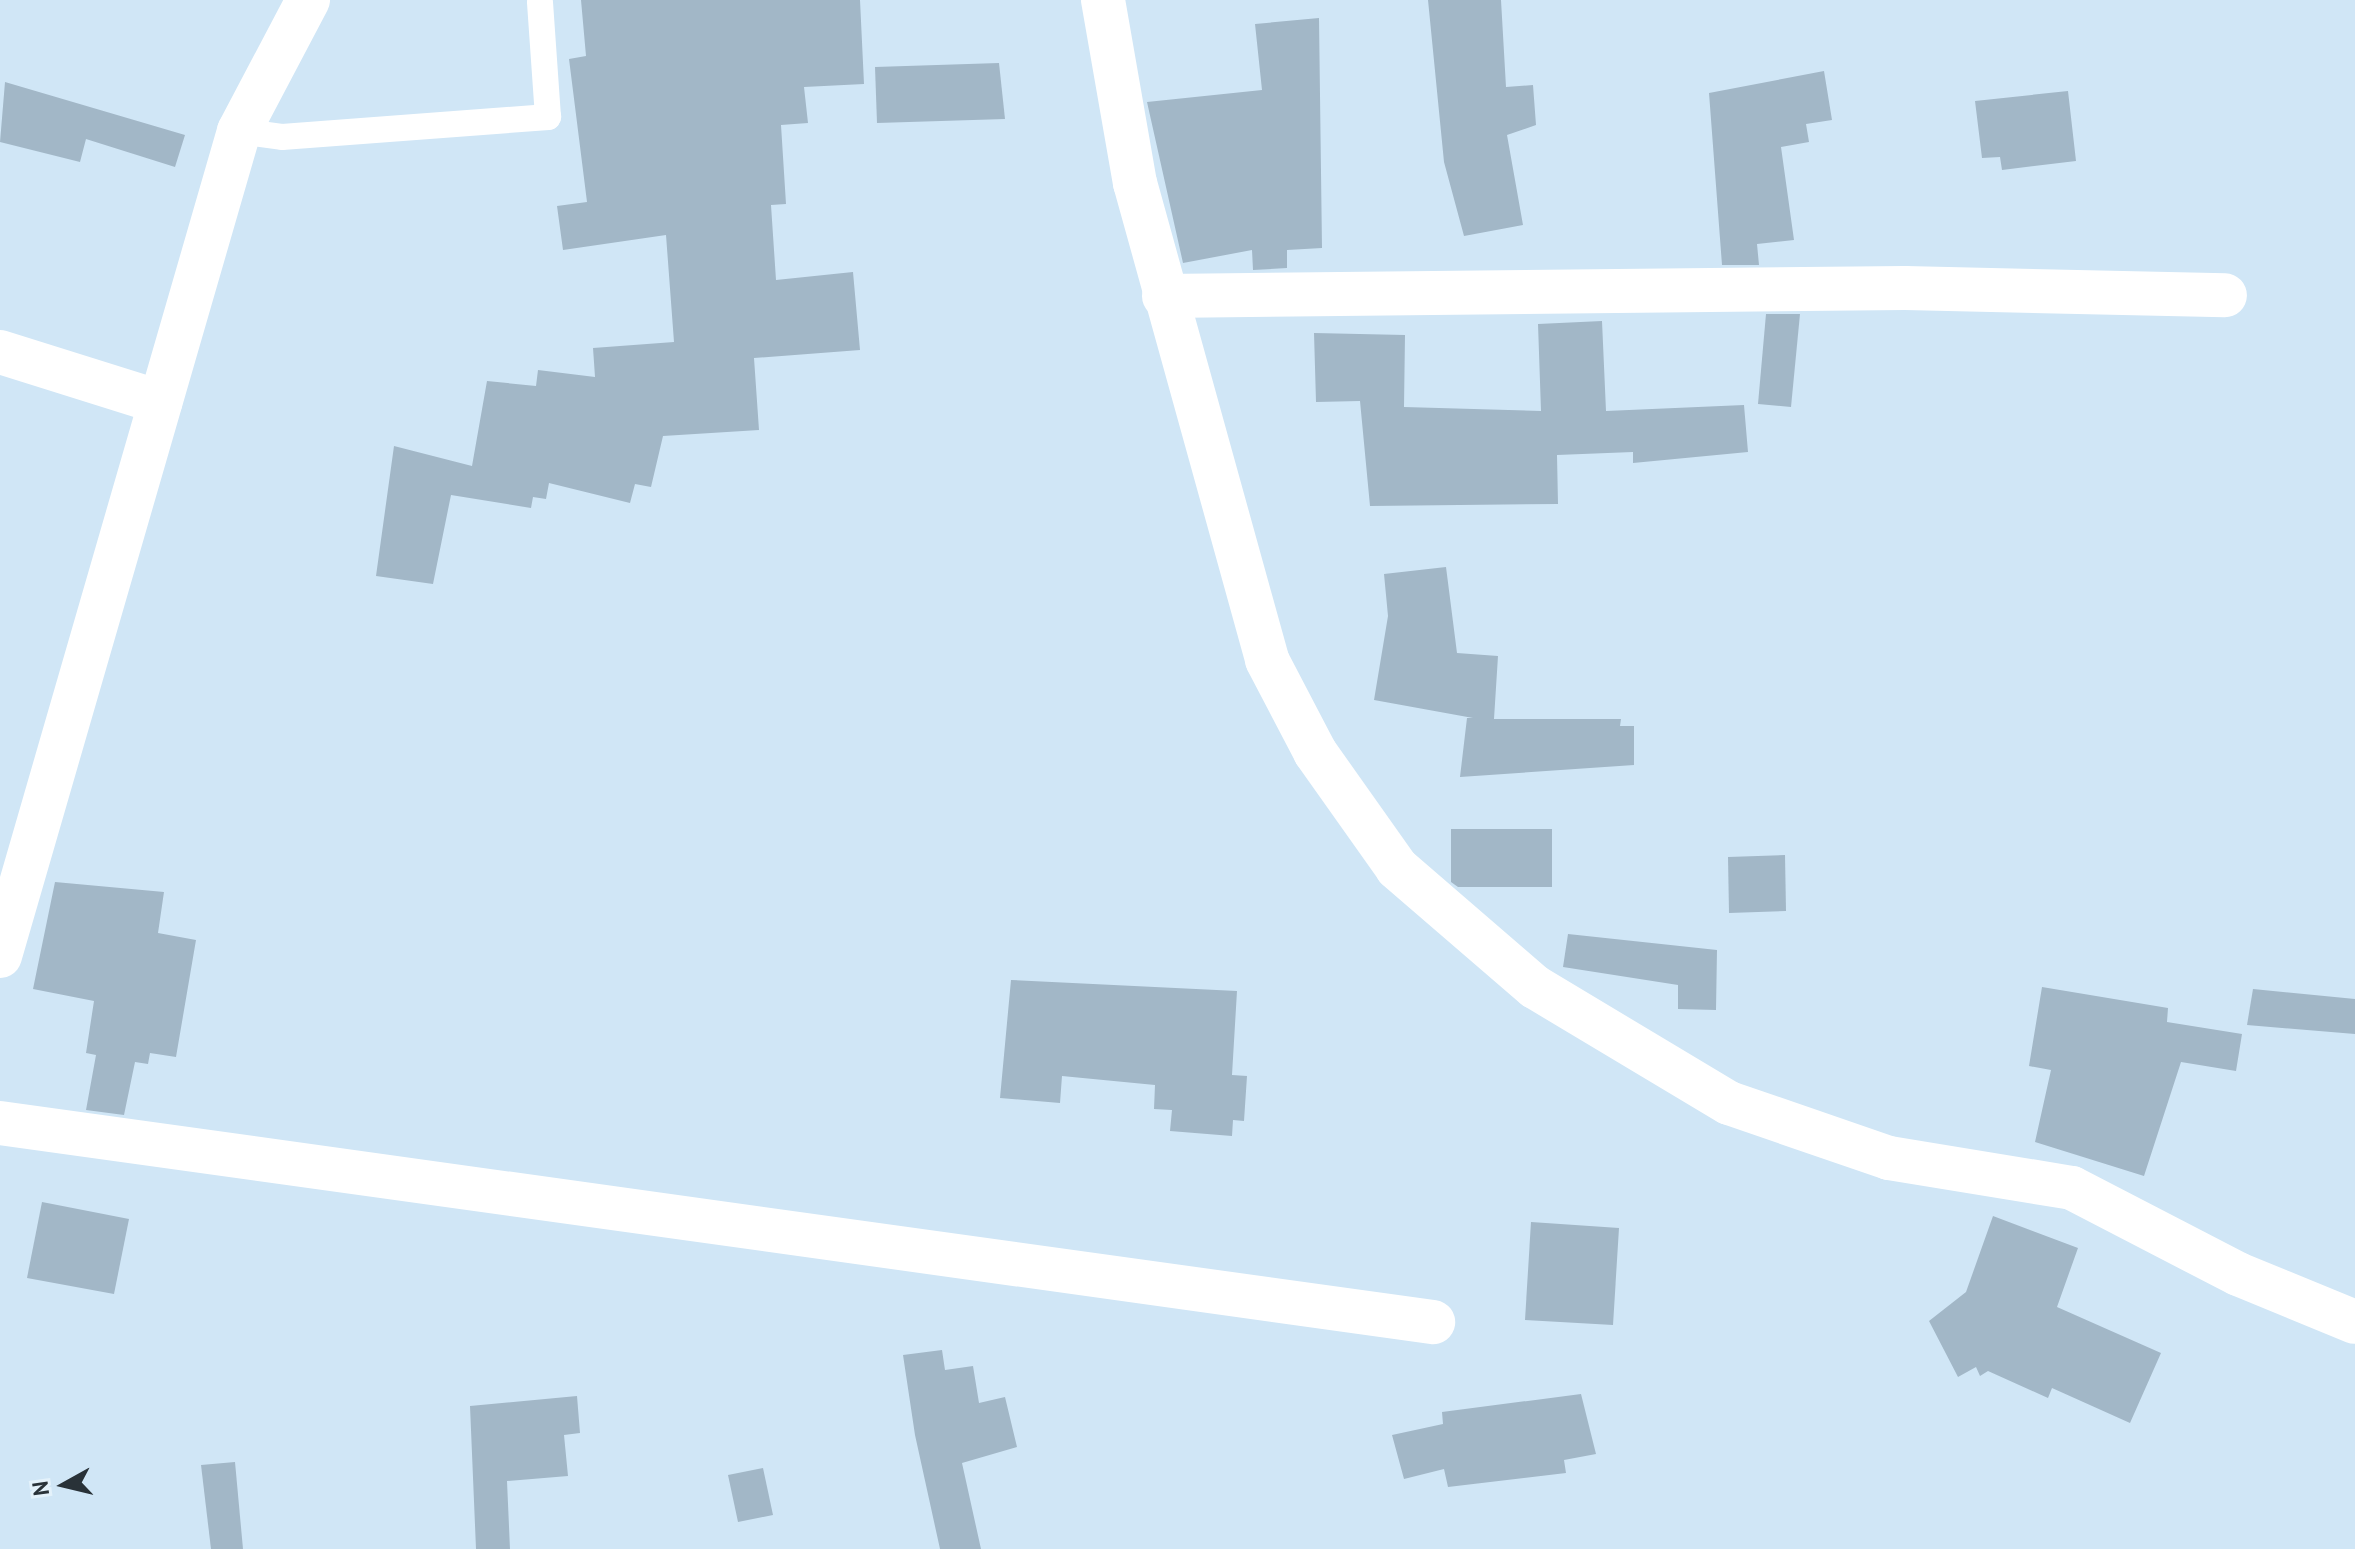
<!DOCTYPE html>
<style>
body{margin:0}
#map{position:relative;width:2355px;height:1549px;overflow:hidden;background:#d0e6f6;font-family:"PT Sans",sans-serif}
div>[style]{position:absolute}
.building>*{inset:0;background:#a2b7c7}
.lane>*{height:26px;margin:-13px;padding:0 13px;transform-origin:13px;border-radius:13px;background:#fff}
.street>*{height:44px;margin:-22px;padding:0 22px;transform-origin:22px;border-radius:22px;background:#fff}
span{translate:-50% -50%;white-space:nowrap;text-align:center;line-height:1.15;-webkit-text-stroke:6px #e4f2fb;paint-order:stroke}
.north{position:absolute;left:24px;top:1445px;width:80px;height:80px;-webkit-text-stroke:6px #e4f2fb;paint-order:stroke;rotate:262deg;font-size:22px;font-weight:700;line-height:32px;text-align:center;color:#293238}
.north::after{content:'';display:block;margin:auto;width:28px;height:36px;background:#293238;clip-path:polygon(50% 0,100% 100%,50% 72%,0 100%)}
</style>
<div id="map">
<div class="building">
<i style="clip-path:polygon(581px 0,860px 0,864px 84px,804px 87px,808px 123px,781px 125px,786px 204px,771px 205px,776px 280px,853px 272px,860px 350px,754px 358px,759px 430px,663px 436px,651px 487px,635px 484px,630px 503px,549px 483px,546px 499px,533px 497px,531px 508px,451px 495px,433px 584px,376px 576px,394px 446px,472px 466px,487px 381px,536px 386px,538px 370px,595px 377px,593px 348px,674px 342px,666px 235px,563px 250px,557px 206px,587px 202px,569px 59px,586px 56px)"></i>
<i style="clip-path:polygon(1428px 0,1501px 0,1506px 87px,1533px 85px,1536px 125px,1507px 135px,1523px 225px,1464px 236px,1444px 162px)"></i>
<i style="clip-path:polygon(1319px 18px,1322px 248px,1287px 250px,1287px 268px,1253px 270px,1252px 250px,1183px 263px,1147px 102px,1262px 90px,1255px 24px)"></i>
<i style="clip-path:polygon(999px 63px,1005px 119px,877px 123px,875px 67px)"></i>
<i style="clip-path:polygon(1824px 71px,1832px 120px,1806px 124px,1809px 142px,1781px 147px,1794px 240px,1757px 244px,1759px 265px,1722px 265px,1709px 93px)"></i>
<i style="clip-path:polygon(5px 82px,185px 135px,175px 167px,86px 139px,80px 162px,0 142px)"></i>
<i style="clip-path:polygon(2068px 91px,2076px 161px,2002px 170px,2000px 157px,1982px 158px,1975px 101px)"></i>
<i style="clip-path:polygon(1766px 314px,1800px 314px,1791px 407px,1758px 404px)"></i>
<i style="clip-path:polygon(1602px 321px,1606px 411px,1744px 405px,1748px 452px,1633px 463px,1633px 452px,1557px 455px,1558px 504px,1370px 506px,1360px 401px,1316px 402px,1314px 333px,1405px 335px,1404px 407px,1541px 411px,1538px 324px)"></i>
<i style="clip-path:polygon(1446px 567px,1457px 653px,1498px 656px,1494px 719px,1621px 719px,1620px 726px,1634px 726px,1634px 765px,1460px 777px,1467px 718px,1473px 718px,1374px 700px,1388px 616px,1384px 574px)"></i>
<i style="clip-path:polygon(1451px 829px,1552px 829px,1552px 887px,1458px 887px,1451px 882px)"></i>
<i style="clip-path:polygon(1785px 855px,1786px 911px,1729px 913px,1728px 857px)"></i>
<i style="clip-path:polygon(55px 882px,164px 892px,158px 933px,196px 940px,176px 1057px,150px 1053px,148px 1064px,135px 1062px,124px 1115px,86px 1110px,96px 1055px,86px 1053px,94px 1001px,33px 989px)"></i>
<i style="clip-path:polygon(1568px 934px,1717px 950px,1716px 1010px,1678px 1009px,1678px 985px,1563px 967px)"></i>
<i style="clip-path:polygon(1011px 980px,1237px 991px,1232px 1075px,1247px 1076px,1244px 1121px,1233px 1120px,1232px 1136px,1170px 1131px,1172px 1110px,1154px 1109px,1155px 1085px,1062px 1076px,1060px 1103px,1000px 1098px)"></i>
<i style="clip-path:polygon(2042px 987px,2168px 1008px,2167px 1022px,2242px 1034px,2236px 1071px,2181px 1062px,2144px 1176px,2035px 1142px,2051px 1070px,2029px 1066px)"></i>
<i style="clip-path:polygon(2253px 989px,2355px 999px,2355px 1034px,2247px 1025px)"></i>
<i style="clip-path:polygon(42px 1202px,129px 1219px,114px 1294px,27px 1278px)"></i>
<i style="clip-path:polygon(1993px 1216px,2078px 1248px,2057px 1307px,2161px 1353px,2130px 1423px,2052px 1388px,2048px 1398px,1988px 1371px,1980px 1376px,1976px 1367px,1958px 1377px,1929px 1321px,1966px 1292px)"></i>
<i style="clip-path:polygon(1531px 1222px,1619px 1228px,1613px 1325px,1525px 1320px)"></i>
<i style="clip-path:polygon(942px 1350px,945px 1370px,973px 1366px,979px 1403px,1005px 1397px,1017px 1447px,962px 1463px,981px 1549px,940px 1549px,915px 1435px,903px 1355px)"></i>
<i style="clip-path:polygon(1581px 1394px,1596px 1454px,1564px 1460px,1566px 1473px,1448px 1487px,1444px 1469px,1404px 1479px,1392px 1435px,1443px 1424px,1442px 1412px)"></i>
<i style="clip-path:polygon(577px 1396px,580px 1433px,564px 1435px,568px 1476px,507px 1481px,510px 1549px,476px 1549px,470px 1406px)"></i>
<i style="clip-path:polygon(235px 1462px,243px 1549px,211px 1549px,201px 1465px)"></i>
<i style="clip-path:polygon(763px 1468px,773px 1515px,738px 1522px,728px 1475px)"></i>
</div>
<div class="lane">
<i style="left:239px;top:131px;width:43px;rotate:7.9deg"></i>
<i style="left:282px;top:137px;width:267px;rotate:-4.3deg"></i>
<i style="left:548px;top:117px;width:115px;rotate:-94deg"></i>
</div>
<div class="street">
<i style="left:1103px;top:0;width:186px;rotate:80.1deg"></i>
<i style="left:1135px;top:183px;width:495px;rotate:74.5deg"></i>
<i style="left:1267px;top:660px;width:104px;rotate:62.4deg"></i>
<i style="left:1315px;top:752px;width:142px;rotate:54.7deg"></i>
<i style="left:1397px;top:868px;width:182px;rotate:40.8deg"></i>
<i style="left:1535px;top:987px;width:226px;rotate:30.9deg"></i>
<i style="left:1729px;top:1103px;width:169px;rotate:19deg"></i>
<i style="left:1889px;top:1158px;width:185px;rotate:9.3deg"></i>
<i style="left:2072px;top:1188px;width:187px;rotate:27.4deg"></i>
<i style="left:2238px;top:1274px;width:126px;rotate:22.3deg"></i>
<i style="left:1164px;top:296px;width:741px;rotate:-0.62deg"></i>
<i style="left:1905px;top:288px;width:320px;rotate:1.3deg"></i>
<i style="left:0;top:352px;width:168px;rotate:17.4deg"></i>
<i style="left:0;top:956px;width:859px;rotate:-73.84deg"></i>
<i style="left:239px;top:131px;width:148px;rotate:-62.2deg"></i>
<i style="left:0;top:1123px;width:1447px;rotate:7.91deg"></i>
</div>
<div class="north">N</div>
</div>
